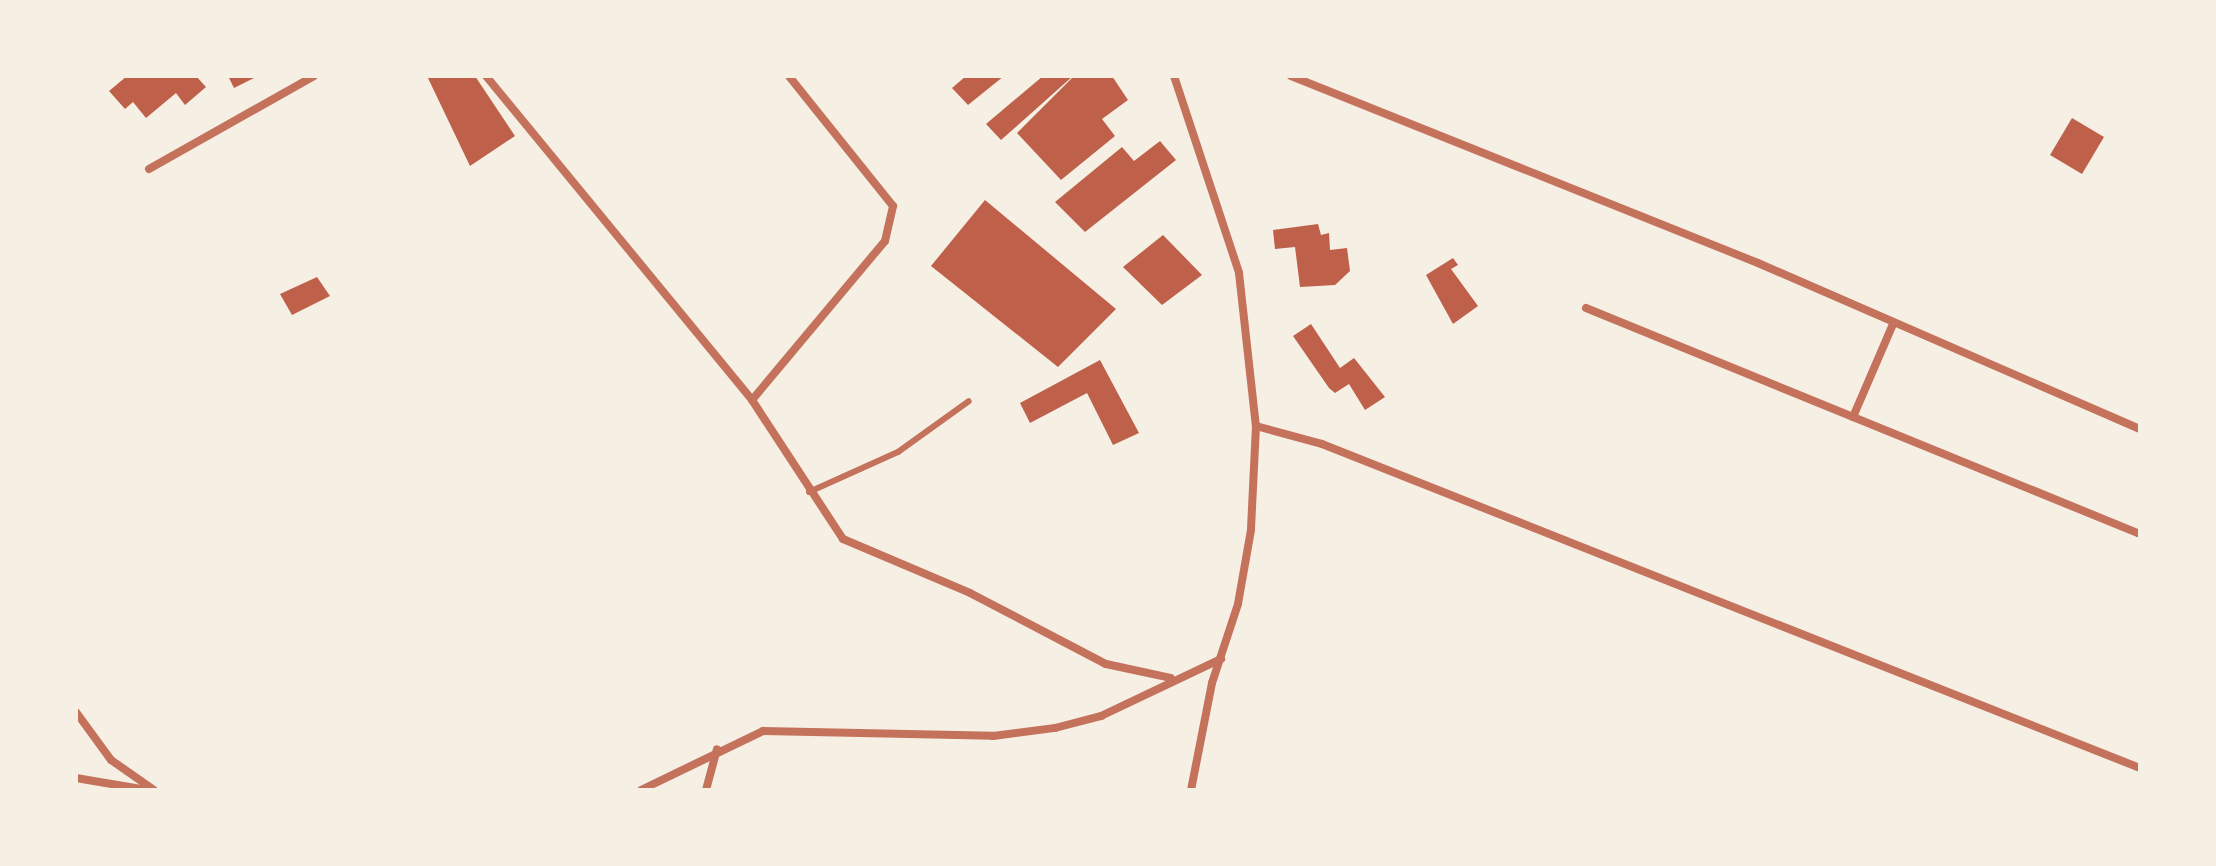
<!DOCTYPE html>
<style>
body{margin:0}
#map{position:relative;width:2216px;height:866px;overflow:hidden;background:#f6efe4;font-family:Georgia,serif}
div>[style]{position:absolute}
.building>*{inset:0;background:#bf614a}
.service>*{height:6px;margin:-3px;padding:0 3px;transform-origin:3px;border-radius:3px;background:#c5725c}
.minor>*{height:8px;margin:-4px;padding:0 4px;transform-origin:4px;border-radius:4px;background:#c5725c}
span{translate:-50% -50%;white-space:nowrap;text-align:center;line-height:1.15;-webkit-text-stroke:6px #f6efe4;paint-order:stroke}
.frame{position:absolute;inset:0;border:78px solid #f6efe4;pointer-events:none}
</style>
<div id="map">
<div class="building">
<i style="clip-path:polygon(127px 76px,196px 76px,206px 87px,185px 105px,176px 93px,146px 118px,133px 102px,125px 109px,109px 91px)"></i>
<i style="clip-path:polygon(228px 76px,258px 76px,234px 88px)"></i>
<i style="clip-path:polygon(427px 76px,475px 76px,515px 136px,470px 166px)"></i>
<i style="clip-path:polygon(966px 76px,1004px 76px,968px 105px,952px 88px)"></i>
<i style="clip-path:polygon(1043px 76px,1073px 76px,1001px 140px,986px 124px)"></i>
<i style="clip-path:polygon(1074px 76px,1112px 76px,1128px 100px,1102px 119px,1115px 136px,1061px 180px,1017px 133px)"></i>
<i style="clip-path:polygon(2072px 118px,2104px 137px,2082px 174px,2050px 155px)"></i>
<i style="clip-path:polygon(1160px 141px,1176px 160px,1085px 232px,1055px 202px,1122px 147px,1134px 161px)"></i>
<i style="clip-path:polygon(985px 200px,1116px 309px,1058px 367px,931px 266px)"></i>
<i style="clip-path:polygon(1318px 224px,1321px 235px,1329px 233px,1330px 250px,1347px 248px,1350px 271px,1335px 285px,1300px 287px,1295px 247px,1275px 249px,1273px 230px)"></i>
<i style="clip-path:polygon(1163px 235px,1202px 275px,1162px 305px,1123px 267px)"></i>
<i style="clip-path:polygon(1453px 258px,1458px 265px,1451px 269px,1478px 306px,1453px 324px,1426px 275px)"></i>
<i style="clip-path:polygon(317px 277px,330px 296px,292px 315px,280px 294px)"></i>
<i style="clip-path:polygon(1311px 324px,1340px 368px,1354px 358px,1385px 397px,1365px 410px,1349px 384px,1335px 393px,1329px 388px,1293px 336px)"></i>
<i style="clip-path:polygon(1100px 360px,1139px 433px,1113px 445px,1087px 393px,1030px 423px,1020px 403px)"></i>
</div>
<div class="service">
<i style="left:809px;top:492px;width:98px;rotate:-24.2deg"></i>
<i style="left:898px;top:452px;width:87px;rotate:-35.7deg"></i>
</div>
<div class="minor">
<i style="left:486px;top:76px;width:419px;rotate:50.6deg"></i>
<i style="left:752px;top:400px;width:166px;rotate:56.8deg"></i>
<i style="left:843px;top:539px;width:138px;rotate:23deg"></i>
<i style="left:970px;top:593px;width:153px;rotate:27.6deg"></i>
<i style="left:1106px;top:664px;width:66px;rotate:12.2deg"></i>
<i style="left:1174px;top:76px;width:207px;rotate:71.7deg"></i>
<i style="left:1239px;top:273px;width:154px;rotate:83.7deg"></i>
<i style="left:1256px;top:426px;width:104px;rotate:92.8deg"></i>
<i style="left:1251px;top:530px;width:75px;rotate:100deg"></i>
<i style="left:1238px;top:604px;width:83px;rotate:108.2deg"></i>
<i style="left:1212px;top:683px;width:109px;rotate:101.1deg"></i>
<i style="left:1291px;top:76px;width:503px;rotate:21.82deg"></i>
<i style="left:1758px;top:263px;width:417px;rotate:23.5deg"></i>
<i style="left:149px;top:169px;width:189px;rotate:-29.4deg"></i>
<i style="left:1586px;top:308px;width:598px;rotate:22.19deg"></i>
<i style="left:752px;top:400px;width:207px;rotate:-50.1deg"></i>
<i style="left:885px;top:241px;width:36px;rotate:-77deg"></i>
<i style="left:893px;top:206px;width:166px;rotate:-128.7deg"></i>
<i style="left:1853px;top:417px;width:103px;rotate:-66.7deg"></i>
<i style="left:1256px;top:426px;width:68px;rotate:15.3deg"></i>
<i style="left:1322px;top:444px;width:880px;rotate:21.61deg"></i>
<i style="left:76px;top:712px;width:59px;rotate:53.9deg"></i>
<i style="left:111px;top:760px;width:52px;rotate:34.9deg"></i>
<i style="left:76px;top:778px;width:72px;rotate:9.6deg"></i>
<i style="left:641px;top:790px;width:136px;rotate:-25.8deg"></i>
<i style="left:763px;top:731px;width:230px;rotate:1.2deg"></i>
<i style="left:993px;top:736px;width:63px;rotate:-7.4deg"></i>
<i style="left:1055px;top:728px;width:48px;rotate:-14.6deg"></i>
<i style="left:1101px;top:716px;width:133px;rotate:-25.4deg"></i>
<i style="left:706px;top:790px;width:42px;rotate:-75deg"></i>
</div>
<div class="frame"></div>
</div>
